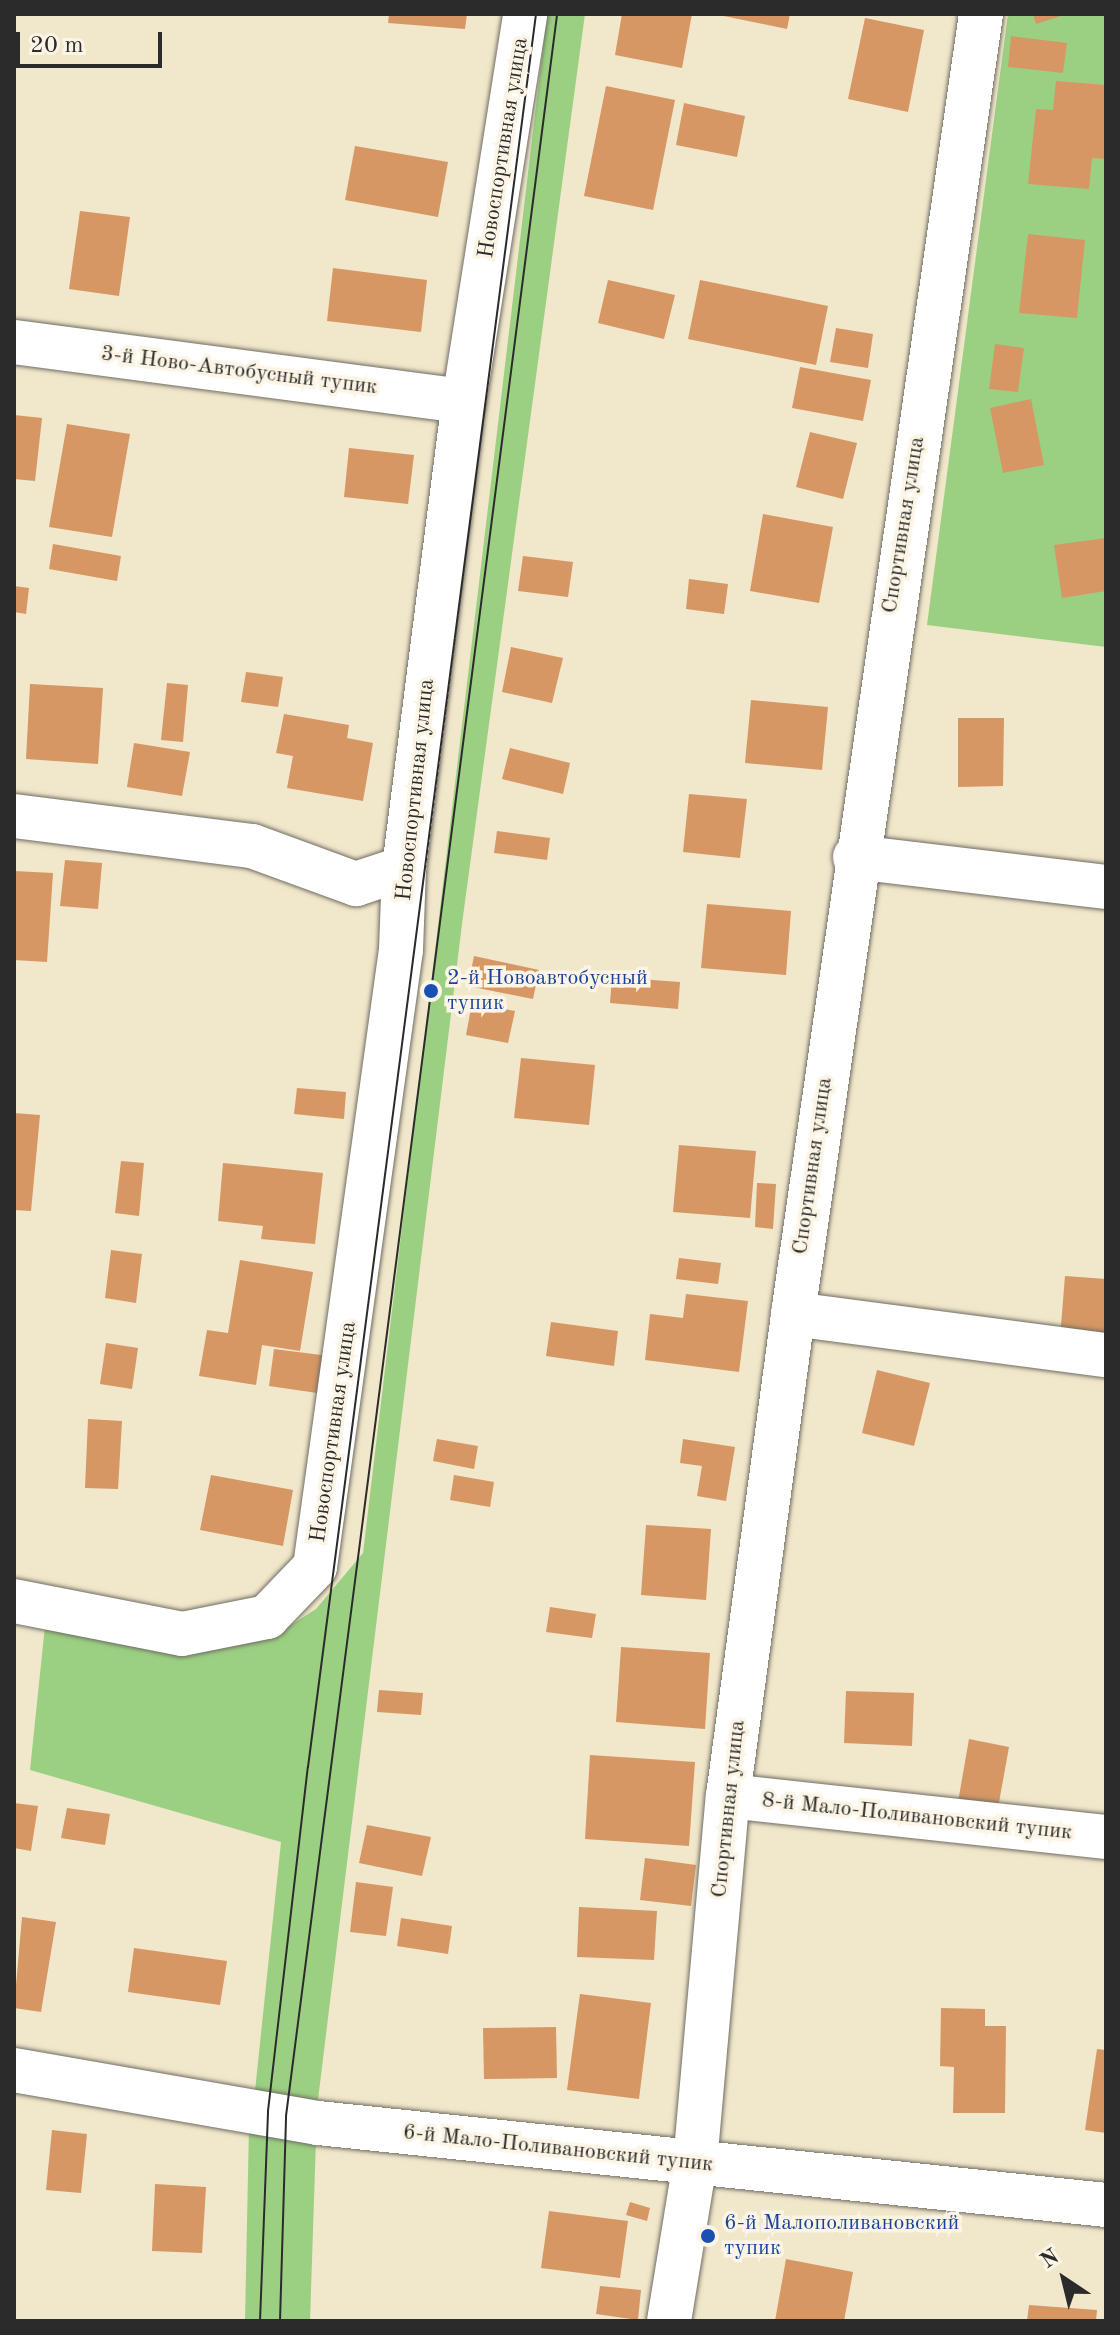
<!DOCTYPE html>
<meta charset="utf-8">
<style>
body{margin:0}
#map{position:relative;width:1120px;height:2335px;overflow:hidden;background:#f1e7cb;font-family:"Old Standard TT",serif}
div>[style]{position:absolute}
.green>*{inset:0;background:#9bd082}
.building>*{inset:0;background:#d69764}
.roads{filter:drop-shadow(0 0 2px #706d63) drop-shadow(0 0 2px #706d63)}
.minor>*{height:44px;margin:-22px;padding:0 22px;transform-origin:22px;border-radius:22px;background:#fff}
.tram>*{height:2px;margin:-1px;padding:0 1px;transform-origin:1px;border-radius:1px;background:#2b2b2b}
.dots>*{width:22px;height:22px;translate:-50% -50%;box-sizing:border-box;border:4px solid #fcf5e5;border-radius:50%}
span{translate:-50% -50%;white-space:nowrap;text-align:center;line-height:1.15;-webkit-text-stroke:7px #fcf5e5;paint-order:stroke}
.street-label{font-size:22px;color:#2b2b2b}
.transit-label{font-size:22px;color:#164399}
.left{translate:0 -50%;text-align:left}
.frame{position:absolute;inset:0;border:16px solid #2b2b2b;pointer-events:none}
.north{position:absolute;left:1024px;top:2239px;width:80px;height:80px;-webkit-text-stroke:6px #fcf5e5;paint-order:stroke;rotate:325deg;font-size:22px;font-weight:700;line-height:32px;text-align:center;color:#2b2b2b}
.north::after{content:'';display:block;margin:auto;width:28px;height:36px;background:#2b2b2b;clip-path:polygon(50% 0,100% 100%,50% 72%,0 100%)}
.scale{position:absolute;left:16px;top:32px;width:146px;height:36px;box-sizing:border-box;border:4px solid #2b2b2b;border-top:0;padding-left:10px;font-size:24px;line-height:28px;white-space:nowrap;color:#2b2b2b;-webkit-text-stroke:6px #fcf5e5;paint-order:stroke}
</style>
<div id="map">
<div class="green">
<i style="clip-path:polygon(547px 14px,585px 14px,462px 924px,317px 2108px,255px 2091px,281px 1842px,30px 1770px,46px 1616px,272px 1637px,316px 1609px,363px 1553px)"></i>
<i style="clip-path:polygon(1008px 14px,1106px 14px,1106px 647px,927px 625px)"></i>
<i style="clip-path:polygon(249px 2126px,316px 2139px,310px 2321px,245px 2321px)"></i>
</div>
<div class="building">
<i style="clip-path:polygon(389px 14px,467px 14px,465px 29px,388px 23px)"></i>
<i style="clip-path:polygon(622px 14px,692px 14px,682px 68px,615px 55px)"></i>
<i style="clip-path:polygon(714px 14px,790px 14px,787px 29px)"></i>
<i style="clip-path:polygon(1033px 14px,1064px 14px,1064px 15px,1036px 24px)"></i>
<i style="clip-path:polygon(865px 18px,924px 30px,908px 112px,848px 99px)"></i>
<i style="clip-path:polygon(1011px 36px,1067px 43px,1063px 73px,1008px 67px)"></i>
<i style="clip-path:polygon(1056px 81px,1106px 85px,1106px 159px,1092px 158px,1089px 189px,1028px 184px,1036px 109px,1053px 110px)"></i>
<i style="clip-path:polygon(606px 86px,675px 100px,653px 210px,584px 196px)"></i>
<i style="clip-path:polygon(684px 103px,745px 116px,737px 157px,676px 145px)"></i>
<i style="clip-path:polygon(355px 146px,448px 162px,438px 217px,345px 200px)"></i>
<i style="clip-path:polygon(80px 211px,130px 217px,119px 296px,69px 289px)"></i>
<i style="clip-path:polygon(1028px 234px,1085px 240px,1077px 318px,1019px 313px)"></i>
<i style="clip-path:polygon(333px 268px,427px 280px,421px 332px,327px 321px)"></i>
<i style="clip-path:polygon(608px 280px,675px 295px,664px 339px,598px 323px)"></i>
<i style="clip-path:polygon(700px 280px,828px 306px,816px 365px,688px 339px)"></i>
<i style="clip-path:polygon(836px 328px,873px 334px,868px 368px,830px 362px)"></i>
<i style="clip-path:polygon(995px 344px,1024px 348px,1018px 392px,989px 389px)"></i>
<i style="clip-path:polygon(800px 367px,871px 380px,863px 421px,792px 408px)"></i>
<i style="clip-path:polygon(1031px 399px,1044px 465px,1003px 473px,990px 408px)"></i>
<i style="clip-path:polygon(14px 415px,42px 418px,35px 481px,14px 479px)"></i>
<i style="clip-path:polygon(67px 424px,130px 434px,112px 537px,49px 527px)"></i>
<i style="clip-path:polygon(810px 432px,857px 443px,843px 499px,796px 487px)"></i>
<i style="clip-path:polygon(349px 448px,414px 455px,408px 504px,344px 497px)"></i>
<i style="clip-path:polygon(763px 514px,833px 527px,819px 603px,750px 591px)"></i>
<i style="clip-path:polygon(1106px 538px,1106px 591px,1062px 598px,1054px 545px)"></i>
<i style="clip-path:polygon(53px 544px,121px 556px,117px 581px,49px 569px)"></i>
<i style="clip-path:polygon(523px 556px,573px 562px,568px 597px,518px 591px)"></i>
<i style="clip-path:polygon(689px 579px,728px 584px,724px 614px,686px 609px)"></i>
<i style="clip-path:polygon(14px 586px,29px 588px,26px 614px,14px 612px)"></i>
<i style="clip-path:polygon(511px 647px,563px 658px,552px 703px,502px 692px)"></i>
<i style="clip-path:polygon(246px 672px,283px 677px,278px 707px,241px 702px)"></i>
<i style="clip-path:polygon(167px 683px,188px 685px,183px 742px,161px 740px)"></i>
<i style="clip-path:polygon(30px 684px,103px 688px,98px 764px,26px 759px)"></i>
<i style="clip-path:polygon(751px 700px,828px 707px,822px 770px,745px 763px)"></i>
<i style="clip-path:polygon(284px 714px,349px 725px,347px 738px,373px 743px,363px 801px,287px 788px,293px 756px,276px 753px)"></i>
<i style="clip-path:polygon(958px 718px,1004px 718px,1003px 786px,958px 787px)"></i>
<i style="clip-path:polygon(134px 743px,190px 752px,182px 796px,127px 787px)"></i>
<i style="clip-path:polygon(510px 748px,570px 763px,563px 794px,502px 779px)"></i>
<i style="clip-path:polygon(689px 794px,747px 799px,740px 858px,683px 852px)"></i>
<i style="clip-path:polygon(497px 831px,550px 838px,547px 860px,494px 853px)"></i>
<i style="clip-path:polygon(65px 860px,102px 863px,98px 909px,60px 906px)"></i>
<i style="clip-path:polygon(14px 871px,53px 873px,47px 962px,14px 960px)"></i>
<i style="clip-path:polygon(707px 904px,791px 911px,786px 975px,701px 968px)"></i>
<i style="clip-path:polygon(474px 956px,539px 970px,533px 999px,468px 986px)"></i>
<i style="clip-path:polygon(612px 977px,680px 982px,678px 1009px,610px 1003px)"></i>
<i style="clip-path:polygon(472px 1003px,515px 1011px,508px 1043px,466px 1035px)"></i>
<i style="clip-path:polygon(521px 1058px,595px 1065px,589px 1125px,514px 1118px)"></i>
<i style="clip-path:polygon(297px 1088px,346px 1092px,344px 1119px,294px 1114px)"></i>
<i style="clip-path:polygon(14px 1113px,40px 1115px,31px 1211px,14px 1210px)"></i>
<i style="clip-path:polygon(679px 1145px,756px 1151px,750px 1218px,673px 1212px)"></i>
<i style="clip-path:polygon(121px 1161px,144px 1163px,139px 1216px,115px 1213px)"></i>
<i style="clip-path:polygon(223px 1163px,323px 1173px,315px 1244px,261px 1239px,263px 1226px,218px 1221px)"></i>
<i style="clip-path:polygon(757px 1183px,776px 1184px,773px 1229px,755px 1227px)"></i>
<i style="clip-path:polygon(111px 1250px,142px 1254px,136px 1303px,105px 1298px)"></i>
<i style="clip-path:polygon(679px 1258px,721px 1263px,718px 1284px,676px 1279px)"></i>
<i style="clip-path:polygon(240px 1260px,313px 1272px,300px 1351px,262px 1345px,256px 1385px,199px 1376px,207px 1330px,228px 1333px)"></i>
<i style="clip-path:polygon(1065px 1276px,1106px 1279px,1106px 1341px,1060px 1338px)"></i>
<i style="clip-path:polygon(686px 1294px,748px 1301px,739px 1372px,645px 1360px,650px 1314px,683px 1318px)"></i>
<i style="clip-path:polygon(551px 1322px,618px 1331px,614px 1366px,546px 1356px)"></i>
<i style="clip-path:polygon(106px 1343px,138px 1348px,132px 1389px,100px 1384px)"></i>
<i style="clip-path:polygon(274px 1349px,329px 1356px,324px 1394px,269px 1386px)"></i>
<i style="clip-path:polygon(877px 1370px,930px 1383px,914px 1446px,862px 1433px)"></i>
<i style="clip-path:polygon(88px 1419px,122px 1421px,118px 1489px,85px 1488px)"></i>
<i style="clip-path:polygon(437px 1439px,478px 1446px,474px 1469px,433px 1461px)"></i>
<i style="clip-path:polygon(683px 1439px,735px 1447px,726px 1501px,697px 1496px,702px 1466px,680px 1463px)"></i>
<i style="clip-path:polygon(211px 1475px,293px 1490px,283px 1546px,200px 1530px)"></i>
<i style="clip-path:polygon(454px 1475px,494px 1482px,490px 1507px,450px 1500px)"></i>
<i style="clip-path:polygon(646px 1525px,711px 1529px,706px 1600px,641px 1595px)"></i>
<i style="clip-path:polygon(550px 1607px,596px 1614px,592px 1638px,546px 1632px)"></i>
<i style="clip-path:polygon(621px 1647px,710px 1653px,705px 1729px,616px 1722px)"></i>
<i style="clip-path:polygon(379px 1690px,423px 1693px,421px 1715px,377px 1712px)"></i>
<i style="clip-path:polygon(846px 1691px,914px 1693px,912px 1746px,844px 1743px)"></i>
<i style="clip-path:polygon(969px 1739px,1009px 1747px,998px 1808px,958px 1802px)"></i>
<i style="clip-path:polygon(590px 1755px,695px 1762px,689px 1846px,585px 1839px)"></i>
<i style="clip-path:polygon(14px 1803px,38px 1806px,31px 1851px,14px 1848px)"></i>
<i style="clip-path:polygon(67px 1808px,110px 1814px,105px 1845px,61px 1838px)"></i>
<i style="clip-path:polygon(367px 1825px,431px 1837px,422px 1876px,359px 1863px)"></i>
<i style="clip-path:polygon(645px 1858px,696px 1865px,691px 1906px,640px 1900px)"></i>
<i style="clip-path:polygon(356px 1882px,393px 1887px,386px 1936px,350px 1932px)"></i>
<i style="clip-path:polygon(579px 1907px,657px 1911px,654px 1960px,577px 1957px)"></i>
<i style="clip-path:polygon(22px 1917px,56px 1922px,41px 2012px,14px 2008px)"></i>
<i style="clip-path:polygon(401px 1918px,452px 1926px,448px 1954px,397px 1946px)"></i>
<i style="clip-path:polygon(134px 1948px,227px 1961px,220px 2005px,128px 1992px)"></i>
<i style="clip-path:polygon(580px 1994px,651px 2003px,639px 2099px,567px 2090px)"></i>
<i style="clip-path:polygon(941px 2008px,985px 2009px,985px 2026px,1006px 2026px,1005px 2113px,953px 2113px,954px 2067px,940px 2066px)"></i>
<i style="clip-path:polygon(556px 2027px,557px 2078px,484px 2079px,483px 2028px)"></i>
<i style="clip-path:polygon(1097px 2049px,1106px 2050px,1106px 2133px,1085px 2130px)"></i>
<i style="clip-path:polygon(52px 2130px,87px 2134px,81px 2193px,46px 2190px)"></i>
<i style="clip-path:polygon(155px 2184px,206px 2187px,202px 2253px,152px 2251px)"></i>
<i style="clip-path:polygon(630px 2202px,650px 2208px,647px 2221px,626px 2215px)"></i>
<i style="clip-path:polygon(549px 2211px,628px 2221px,620px 2278px,541px 2268px)"></i>
<i style="clip-path:polygon(786px 2259px,853px 2272px,844px 2321px,775px 2321px)"></i>
<i style="clip-path:polygon(600px 2286px,641px 2290px,638px 2320px,596px 2314px)"></i>
<i style="clip-path:polygon(1029px 2305px,1097px 2310px,1096px 2321px,1027px 2321px)"></i>
</div>
<div class="roads">
<div class="minor">
<i style="left:14px;top:342px;width:454px;rotate:7.5deg"></i>
<i style="left:14px;top:816px;width:240px;rotate:7.2deg"></i>
<i style="left:252px;top:846px;width:111px;rotate:20.1deg"></i>
<i style="left:356px;top:884px;width:51px;rotate:-18.4deg"></i>
<i style="left:855px;top:857px;width:253px;rotate:6.8deg"></i>
<i style="left:793px;top:1314px;width:316px;rotate:7.5deg"></i>
<i style="left:14px;top:1601px;width:171px;rotate:11.1deg"></i>
<i style="left:182px;top:1634px;width:87px;rotate:-11.3deg"></i>
<i style="left:267px;top:1617px;width:69px;rotate:-46.2deg"></i>
<i style="left:315px;top:1567px;width:623px;rotate:-82.07deg"></i>
<i style="left:401px;top:950px;width:82px;rotate:-87.9deg"></i>
<i style="left:404px;top:868px;width:471px;rotate:-82.7deg"></i>
<i style="left:464px;top:401px;width:392px;rotate:-81deg"></i>
<i style="left:728px;top:1796px;width:380px;rotate:6.2deg"></i>
<i style="left:14px;top:2070px;width:309px;rotate:9.9deg"></i>
<i style="left:318px;top:2123px;width:792px;rotate:5.94deg"></i>
<i style="left:669px;top:2321px;width:160px;rotate:-80.7deg"></i>
<i style="left:695px;top:2163px;width:368px;rotate:-84.9deg"></i>
<i style="left:728px;top:1796px;width:486px;rotate:-82.3deg"></i>
<i style="left:793px;top:1314px;width:1314px;rotate:-81.77deg"></i>
</div>
</div>
<div class="tram">
<i style="left:260px;top:2321px;width:210px;rotate:-87.8deg"></i>
<i style="left:268px;top:2111px;width:346px;rotate:-83.4deg"></i>
<i style="left:308px;top:1767px;width:1768px;rotate:-82.59deg"></i>
<i style="left:280px;top:2321px;width:205px;rotate:-88.3deg"></i>
<i style="left:286px;top:2116px;width:2119px;rotate:-82.65deg"></i>
</div>
<div class="dots">
<i style="left:431px;top:991px;background:#1a4fb4"></i>
<i style="left:708px;top:2236px;background:#1a4fb4"></i>
</div>
<div class="street-label">
<span style="left:504px;top:148px;rotate:-81deg">Новоспортивная улица</span>
<span style="left:239px;top:371px;rotate:7deg">3-й Ново-Автобусный тупик</span>
<span style="left:904px;top:525px;rotate:-81deg">Спортивная улица</span>
<span style="left:416px;top:790px;rotate:-84deg">Новоспортивная улица</span>
<span style="left:813px;top:1166px;rotate:-82deg">Спортивная улица</span>
<span style="left:334px;top:1432px;rotate:-82deg">Новоспортивная улица</span>
<span style="left:729px;top:1809px;rotate:-84deg">Спортивная улица</span>
<span style="left:917px;top:1817px;rotate:6deg">8-й Мало-Поливановский тупик</span>
<span style="left:558px;top:2149px;rotate:6deg">6-й Мало-Поливановский тупик</span>
</div>
<div class="transit-label">
<span class="left" style="left:447px;top:991px">2-й Новоавтобусный<br>тупик</span>
<span class="left" style="left:724px;top:2236px">6-й Малополивановский<br>тупик</span>
</div>
<div class="frame"></div>
<div class="north">N</div>
<div class="scale">20 m</div>
</div>
